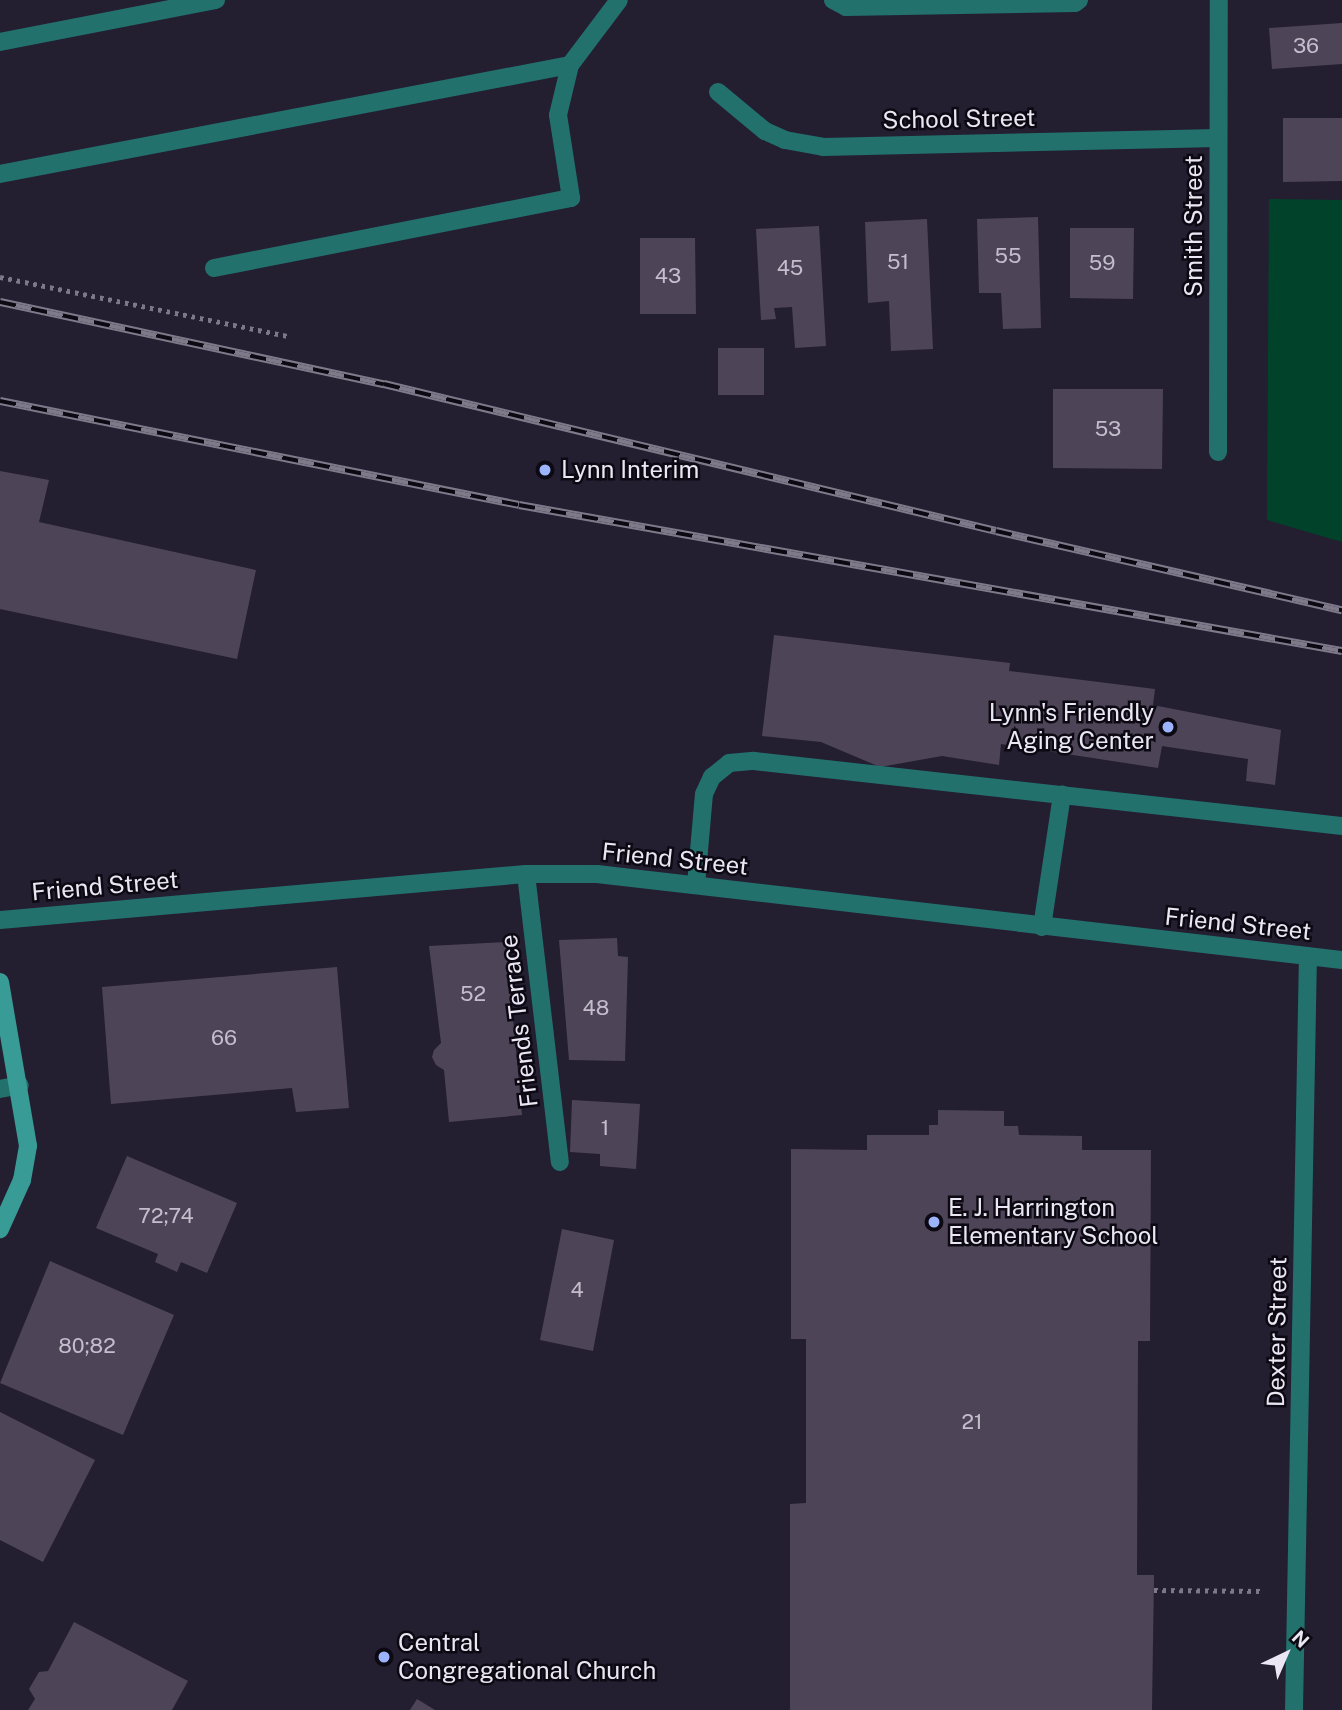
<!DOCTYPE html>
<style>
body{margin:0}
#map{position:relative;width:1342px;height:1710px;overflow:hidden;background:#241e31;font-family:"Public Sans",sans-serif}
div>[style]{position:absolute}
.green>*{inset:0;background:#00432a}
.building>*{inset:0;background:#4e4458}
.path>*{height:4.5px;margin-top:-2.25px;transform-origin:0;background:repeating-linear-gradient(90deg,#7d7888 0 3.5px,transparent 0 8.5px)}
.lane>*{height:18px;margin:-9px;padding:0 9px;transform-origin:9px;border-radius:9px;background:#22716d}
.street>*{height:18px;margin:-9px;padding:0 9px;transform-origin:9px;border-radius:9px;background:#22716d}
.secondary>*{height:18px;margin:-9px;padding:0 9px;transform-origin:9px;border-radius:9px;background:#389b95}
.rail>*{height:8px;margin-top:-4px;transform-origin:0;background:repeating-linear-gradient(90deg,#0c0912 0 16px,#7f7a8a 0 32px);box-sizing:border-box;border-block:2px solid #7f7a8a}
.dots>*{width:19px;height:19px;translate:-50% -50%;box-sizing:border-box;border:4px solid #0c0912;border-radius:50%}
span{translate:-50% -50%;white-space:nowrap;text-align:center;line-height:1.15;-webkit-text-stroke:5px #0c0912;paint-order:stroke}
.number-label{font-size:21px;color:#c3becc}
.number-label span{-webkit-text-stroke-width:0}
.street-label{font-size:24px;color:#eae6f3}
.poi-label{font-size:24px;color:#eae6f3}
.left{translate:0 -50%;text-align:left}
.right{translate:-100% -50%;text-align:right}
.north{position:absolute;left:1251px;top:1619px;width:70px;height:70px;-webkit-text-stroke:5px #0c0912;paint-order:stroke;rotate:44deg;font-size:19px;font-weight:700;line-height:28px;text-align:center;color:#eae6f3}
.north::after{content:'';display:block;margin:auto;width:24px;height:32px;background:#eae6f3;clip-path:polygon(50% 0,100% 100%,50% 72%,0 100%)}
</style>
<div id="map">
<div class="green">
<i style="clip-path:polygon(1269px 199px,1342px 200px,1342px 542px,1267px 520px)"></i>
</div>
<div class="building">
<i style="clip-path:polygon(1342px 23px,1342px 64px,1272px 69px,1269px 28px)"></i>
<i style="clip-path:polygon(1283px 118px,1342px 118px,1342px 181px,1283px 182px)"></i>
<i style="clip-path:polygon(1038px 217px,1041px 328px,1003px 329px,1001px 293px,979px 293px,977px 219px)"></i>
<i style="clip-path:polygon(927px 219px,933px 349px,891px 351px,889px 301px,868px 303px,865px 222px)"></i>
<i style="clip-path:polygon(819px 226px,826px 346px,795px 348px,792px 307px,774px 308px,776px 319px,761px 320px,756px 229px)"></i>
<i style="clip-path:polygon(1070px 228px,1134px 228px,1133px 299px,1070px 298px)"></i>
<i style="clip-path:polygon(640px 238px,695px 238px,696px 314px,640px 314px)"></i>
<i style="clip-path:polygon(718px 348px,764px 348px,764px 395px,718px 395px)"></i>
<i style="clip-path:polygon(1053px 389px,1163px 389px,1162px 469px,1053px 468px)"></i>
<i style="clip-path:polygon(0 471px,49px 480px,39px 522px,256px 570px,237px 659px,0 609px)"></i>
<i style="clip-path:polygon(774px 635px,1010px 663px,1009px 671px,1155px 689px,1153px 705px,1281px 730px,1275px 785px,1246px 781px,1248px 759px,1162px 746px,1158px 768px,1001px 744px,999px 765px,942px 756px,880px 767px,821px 742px,762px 736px)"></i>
<i style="clip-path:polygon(617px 938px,618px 956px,628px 957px,625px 1061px,569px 1060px,559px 940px)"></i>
<i style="clip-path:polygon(506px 942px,522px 1115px,449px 1122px,444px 1070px,436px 1065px,432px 1057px,434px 1050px,441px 1043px,429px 946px)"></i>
<i style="clip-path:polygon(337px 967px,349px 1108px,296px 1112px,292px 1088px,111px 1104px,102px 987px)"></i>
<i style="clip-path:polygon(572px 1100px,640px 1104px,636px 1169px,600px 1166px,600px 1154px,570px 1152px)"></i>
<i style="clip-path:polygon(938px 1110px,1004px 1111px,1004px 1126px,1018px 1126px,1019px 1135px,1082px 1136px,1082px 1150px,1151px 1150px,1150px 1341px,1138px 1341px,1137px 1575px,1154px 1575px,1152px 1710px,790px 1710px,790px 1504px,806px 1503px,806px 1339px,791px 1339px,791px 1149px,867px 1150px,867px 1135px,929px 1135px,929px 1125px,938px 1125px)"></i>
<i style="clip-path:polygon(127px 1156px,237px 1203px,207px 1273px,181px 1262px,177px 1272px,155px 1262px,158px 1254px,96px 1228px)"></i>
<i style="clip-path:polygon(562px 1229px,614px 1240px,593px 1351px,540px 1340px)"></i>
<i style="clip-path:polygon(50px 1261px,174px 1315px,123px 1435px,0 1383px)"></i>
<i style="clip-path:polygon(0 1412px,95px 1460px,43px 1562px,0 1540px)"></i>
<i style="clip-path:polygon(74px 1622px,188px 1681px,172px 1710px,28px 1710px,35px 1699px,29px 1689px,39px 1672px,48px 1671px)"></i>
<i style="clip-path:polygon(417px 1699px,435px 1710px,410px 1710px)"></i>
</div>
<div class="path">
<i style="left:0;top:277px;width:293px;rotate:11.6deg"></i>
<i style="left:1154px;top:1590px;width:110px;rotate:0.5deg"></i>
</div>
<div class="lane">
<i style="left:833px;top:0;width:15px;rotate:28deg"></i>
<i style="left:846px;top:7px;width:229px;rotate:-1deg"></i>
<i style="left:1075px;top:3px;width:5px;rotate:-37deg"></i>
<i style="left:0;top:42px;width:220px;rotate:-11deg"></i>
<i style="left:0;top:174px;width:580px;rotate:-10.83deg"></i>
<i style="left:570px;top:65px;width:81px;rotate:-53deg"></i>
<i style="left:214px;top:268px;width:364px;rotate:-11.1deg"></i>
<i style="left:571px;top:198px;width:84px;rotate:-98.9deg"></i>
<i style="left:558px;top:115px;width:51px;rotate:-76.5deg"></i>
<i style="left:696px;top:885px;width:91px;rotate:-85deg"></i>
<i style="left:704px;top:794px;width:19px;rotate:-65deg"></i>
<i style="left:712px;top:777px;width:22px;rotate:-39deg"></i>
<i style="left:729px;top:763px;width:25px;rotate:-5deg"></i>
<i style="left:754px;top:761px;width:592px;rotate:6.31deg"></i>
<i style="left:1042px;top:927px;width:134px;rotate:-81.4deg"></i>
<i style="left:0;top:1089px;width:20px;rotate:-11deg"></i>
</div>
<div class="street">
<i style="left:718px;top:92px;width:61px;rotate:39.7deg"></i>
<i style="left:765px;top:131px;width:22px;rotate:24deg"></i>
<i style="left:785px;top:140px;width:39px;rotate:10deg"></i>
<i style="left:823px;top:147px;width:395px;rotate:-1.3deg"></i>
<i style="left:1218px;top:452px;width:452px;rotate:-89.9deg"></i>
<i style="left:526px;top:874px;width:290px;rotate:83.3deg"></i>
<i style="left:0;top:920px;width:528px;rotate:-5deg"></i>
<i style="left:526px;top:874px;width:71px"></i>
<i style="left:597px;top:874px;width:750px;rotate:6.58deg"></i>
<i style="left:1294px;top:1710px;width:754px;rotate:-88.94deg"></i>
</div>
<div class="secondary">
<i style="left:0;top:982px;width:166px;rotate:80.3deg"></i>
<i style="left:28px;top:1146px;width:35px;rotate:100deg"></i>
<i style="left:22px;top:1180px;width:54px;rotate:114.2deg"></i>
</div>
<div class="rail">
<i style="left:0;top:302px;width:393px;rotate:12.1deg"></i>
<i style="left:384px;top:384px;width:629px;rotate:13.51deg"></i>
<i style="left:996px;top:531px;width:355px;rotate:12.9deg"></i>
<i style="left:0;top:401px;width:529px;rotate:11.33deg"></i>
<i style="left:519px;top:505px;width:836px;rotate:10.06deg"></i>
</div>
<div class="dots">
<i style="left:545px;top:470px;background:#9cb4fd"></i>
<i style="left:1168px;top:727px;background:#9cb4fd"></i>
<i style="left:934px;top:1222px;background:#9cb4fd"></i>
<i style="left:384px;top:1657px;background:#9cb4fd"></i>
</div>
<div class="number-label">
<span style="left:1306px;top:46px">36</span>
<span style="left:1008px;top:256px">55</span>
<span style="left:898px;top:262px">51</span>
<span style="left:1102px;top:263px">59</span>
<span style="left:790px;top:268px">45</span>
<span style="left:668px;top:276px">43</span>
<span style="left:1108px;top:429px">53</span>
<span style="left:473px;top:994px">52</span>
<span style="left:596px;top:1008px">48</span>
<span style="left:224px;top:1038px">66</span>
<span style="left:605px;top:1128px">1</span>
<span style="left:166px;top:1216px">72;74</span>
<span style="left:577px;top:1290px">4</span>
<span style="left:87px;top:1346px">80;82</span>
<span style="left:972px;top:1422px">21</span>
</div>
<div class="street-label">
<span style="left:959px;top:119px;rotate:-1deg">School Street</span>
<span style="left:1194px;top:226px;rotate:-90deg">Smith Street</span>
<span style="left:675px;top:859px;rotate:6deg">Friend Street</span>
<span style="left:105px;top:886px;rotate:-5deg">Friend Street</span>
<span style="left:1238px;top:924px;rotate:6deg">Friend Street</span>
<span style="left:519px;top:1021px;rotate:-97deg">Friends Terrace</span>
<span style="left:1277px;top:1332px;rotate:-89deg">Dexter Street</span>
</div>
<div class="poi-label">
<span class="left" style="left:561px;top:470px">Lynn Interim</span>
<span class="right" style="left:1154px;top:727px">Lynn's Friendly<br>Aging Center</span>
<span class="left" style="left:948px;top:1222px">E. J. Harrington<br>Elementary School</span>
<span class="left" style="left:398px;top:1657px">Central<br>Congregational Church</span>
</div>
<div class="north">N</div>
</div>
